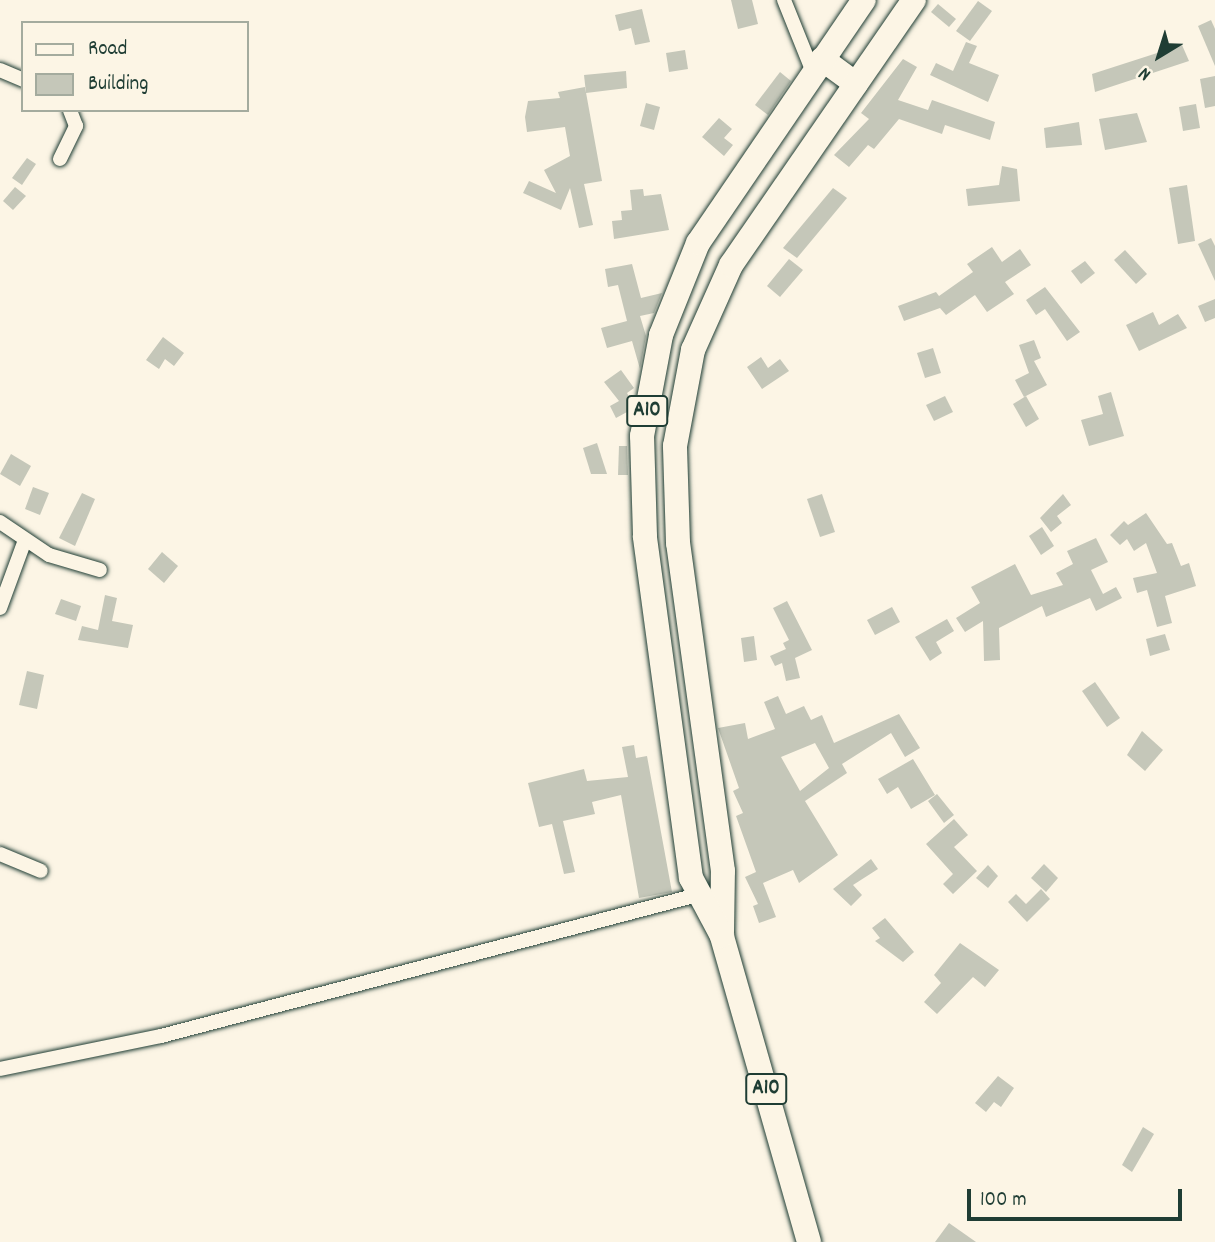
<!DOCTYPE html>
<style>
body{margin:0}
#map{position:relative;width:1215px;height:1242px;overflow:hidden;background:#fcf5e5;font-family:Dekko,sans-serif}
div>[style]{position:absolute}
.building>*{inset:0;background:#c5c7b9}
.roads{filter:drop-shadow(0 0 2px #1f3d34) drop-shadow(0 0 2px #1f3d34)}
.minor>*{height:14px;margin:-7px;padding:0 7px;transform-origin:7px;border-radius:7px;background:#fcf5e5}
.trunk>*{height:24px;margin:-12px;padding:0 12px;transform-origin:12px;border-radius:12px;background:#fcf5e5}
span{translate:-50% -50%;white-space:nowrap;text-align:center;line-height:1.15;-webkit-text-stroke:7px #fcf5e5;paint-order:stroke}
.shield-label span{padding:2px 5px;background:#fcf5e5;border:2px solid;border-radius:5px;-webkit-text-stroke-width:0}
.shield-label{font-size:21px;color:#1f3d34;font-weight:700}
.legend{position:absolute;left:21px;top:21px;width:228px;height:91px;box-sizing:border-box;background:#fcf5e5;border:2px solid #a4ab9e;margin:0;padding:9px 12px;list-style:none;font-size:21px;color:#1f3d34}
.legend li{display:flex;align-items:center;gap:14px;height:35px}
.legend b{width:35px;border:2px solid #a4ab9e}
.north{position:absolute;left:1124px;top:21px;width:70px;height:70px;-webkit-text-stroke:5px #fcf5e5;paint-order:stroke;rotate:218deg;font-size:19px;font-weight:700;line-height:28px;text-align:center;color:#1f3d34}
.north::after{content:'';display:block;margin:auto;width:24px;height:32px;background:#1f3d34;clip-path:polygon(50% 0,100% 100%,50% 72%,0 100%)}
.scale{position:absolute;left:967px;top:1189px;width:215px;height:32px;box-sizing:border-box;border:4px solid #1f3d34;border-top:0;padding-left:9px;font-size:21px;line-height:24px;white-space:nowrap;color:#1f3d34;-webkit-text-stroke:5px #fcf5e5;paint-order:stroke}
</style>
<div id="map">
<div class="building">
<i style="clip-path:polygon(731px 0,752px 0,758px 24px,738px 29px)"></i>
<i style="clip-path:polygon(978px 1px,992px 11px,970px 41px,956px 31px)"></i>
<i style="clip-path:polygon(938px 4px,956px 19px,949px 27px,931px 12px)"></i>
<i style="clip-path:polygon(642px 9px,650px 42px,635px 45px,631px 28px,619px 31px,615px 15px)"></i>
<i style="clip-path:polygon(1211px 20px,1215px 29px,1215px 66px,1198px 26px)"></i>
<i style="clip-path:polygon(966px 42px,977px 46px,969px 63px,999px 75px,988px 102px,930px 75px,936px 63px,953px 71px)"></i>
<i style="clip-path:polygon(1182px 45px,1189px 61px,1095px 92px,1092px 74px)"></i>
<i style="clip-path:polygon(685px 50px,688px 69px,669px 72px,666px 53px)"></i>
<i style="clip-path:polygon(903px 59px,917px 67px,898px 100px,928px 110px,932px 100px,995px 122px,990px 140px,945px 125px,942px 134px,899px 119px,874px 149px,868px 145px,849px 167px,834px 155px,869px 119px,861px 113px)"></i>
<i style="clip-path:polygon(626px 71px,627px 88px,586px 93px,584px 75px)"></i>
<i style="clip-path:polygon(780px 72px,791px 81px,768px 115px,755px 105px)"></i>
<i style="clip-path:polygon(1215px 76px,1215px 106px,1205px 108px,1200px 79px)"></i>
<i style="clip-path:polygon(585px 87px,602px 181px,584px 184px,593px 225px,579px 228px,570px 188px,561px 210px,523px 193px,529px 181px,556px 193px,544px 170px,570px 156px,565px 127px,527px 132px,525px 117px,528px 101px,560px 98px,558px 92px)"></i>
<i style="clip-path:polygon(646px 103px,660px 107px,654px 130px,640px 126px)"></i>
<i style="clip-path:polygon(1196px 104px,1200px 128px,1183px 131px,1179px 107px)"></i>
<i style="clip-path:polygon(1137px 113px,1147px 142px,1105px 150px,1099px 119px)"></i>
<i style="clip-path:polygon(719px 118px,732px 129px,724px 138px,733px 145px,724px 156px,702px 137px)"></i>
<i style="clip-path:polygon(1079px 122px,1082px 145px,1046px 148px,1044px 128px)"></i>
<i style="clip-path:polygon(27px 158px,36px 164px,22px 185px,12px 178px)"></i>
<i style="clip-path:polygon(1002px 166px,1017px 169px,1020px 201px,968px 206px,966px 189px,999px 185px)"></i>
<i style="clip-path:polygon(1187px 185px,1195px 241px,1178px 244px,1169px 188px)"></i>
<i style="clip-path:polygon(15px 187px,26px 196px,13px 210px,3px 201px)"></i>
<i style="clip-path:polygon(833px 188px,847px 198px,797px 258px,783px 248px)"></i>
<i style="clip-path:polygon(643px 189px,644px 196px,661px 194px,669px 230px,614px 239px,612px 221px,622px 220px,621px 211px,632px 210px,630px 190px)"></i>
<i style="clip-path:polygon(1211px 238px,1215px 246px,1215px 281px,1198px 244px)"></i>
<i style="clip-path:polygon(992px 247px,1002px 262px,1020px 249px,1031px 265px,1005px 282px,1014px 294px,987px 312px,975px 295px,946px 315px,940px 308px,904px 321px,898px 306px,936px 292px,939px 296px,973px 272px,967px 264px)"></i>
<i style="clip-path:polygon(1125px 250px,1147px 274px,1136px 284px,1114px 260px)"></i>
<i style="clip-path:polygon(789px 259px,803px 270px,780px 297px,767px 286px)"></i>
<i style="clip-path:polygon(1085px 261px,1095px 273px,1081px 284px,1071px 271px)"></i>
<i style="clip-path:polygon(632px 264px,641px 298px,662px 293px,654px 313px,640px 316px,646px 336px,640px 369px,632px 341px,607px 348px,601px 328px,627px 321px,618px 285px,608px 287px,605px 269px)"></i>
<i style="clip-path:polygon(1045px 287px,1080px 332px,1067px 341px,1045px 309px,1036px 315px,1026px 300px)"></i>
<i style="clip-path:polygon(1215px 299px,1215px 318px,1205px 322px,1198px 306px)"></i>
<i style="clip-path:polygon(1153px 312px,1159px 325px,1178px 314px,1187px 328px,1139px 351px,1126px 325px)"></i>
<i style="clip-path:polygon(163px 337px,184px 353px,174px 366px,165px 359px,159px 369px,146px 360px)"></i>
<i style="clip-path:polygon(1034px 340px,1041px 358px,1034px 361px,1047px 385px,1024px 397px,1015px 380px,1029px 373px,1019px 345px)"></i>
<i style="clip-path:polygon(933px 348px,941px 373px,925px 378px,917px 353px)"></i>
<i style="clip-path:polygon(761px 357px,768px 368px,780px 359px,789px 371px,762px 389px,747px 367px)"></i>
<i style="clip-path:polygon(621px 370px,634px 388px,627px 393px,633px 404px,631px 417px,627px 412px,616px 418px,610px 406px,619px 401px,604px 382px)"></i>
<i style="clip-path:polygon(1111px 392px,1124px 436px,1089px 446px,1081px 420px,1103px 414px,1098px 396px)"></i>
<i style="clip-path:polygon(945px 396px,953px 412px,934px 421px,926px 405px)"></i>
<i style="clip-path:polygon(1026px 396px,1039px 419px,1026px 427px,1013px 404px)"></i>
<i style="clip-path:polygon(597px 443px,607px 474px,591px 474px,583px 448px)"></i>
<i style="clip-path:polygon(619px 446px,627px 446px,628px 475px,618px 475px)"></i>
<i style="clip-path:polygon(11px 454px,31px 466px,20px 486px,0 474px)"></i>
<i style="clip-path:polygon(33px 487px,49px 493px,40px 515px,25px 509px)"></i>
<i style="clip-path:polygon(82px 493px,95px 499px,75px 546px,59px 538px)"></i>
<i style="clip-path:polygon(822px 494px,835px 532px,820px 537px,807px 499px)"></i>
<i style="clip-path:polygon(1063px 494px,1071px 505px,1057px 516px,1062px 523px,1051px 532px,1040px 518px)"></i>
<i style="clip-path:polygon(1146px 513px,1167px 544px,1172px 543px,1181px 566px,1189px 563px,1196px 586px,1165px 596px,1172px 623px,1157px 627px,1147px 590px,1137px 593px,1133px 578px,1157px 573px,1146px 543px,1134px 551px,1127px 539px,1120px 545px,1110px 535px,1124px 521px,1128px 525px)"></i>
<i style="clip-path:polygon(1042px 527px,1054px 546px,1041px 555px,1029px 536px)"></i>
<i style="clip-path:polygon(1096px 538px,1108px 562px,1091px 570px,1103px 594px,1116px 587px,1122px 598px,1096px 611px,1090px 598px,1046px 617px,1042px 606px,999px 628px,1000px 660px,984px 661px,983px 621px,965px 632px,956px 618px,980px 603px,971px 587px,1015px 564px,1031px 595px,1063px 585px,1056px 573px,1073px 564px,1067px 551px)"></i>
<i style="clip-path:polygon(162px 552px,178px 566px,164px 583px,148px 569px)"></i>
<i style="clip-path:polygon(105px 595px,117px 598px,112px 621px,133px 625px,128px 648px,78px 640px,82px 626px,98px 630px)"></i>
<i style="clip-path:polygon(61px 599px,81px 606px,76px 621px,55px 614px)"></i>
<i style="clip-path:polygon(787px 601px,812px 650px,795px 658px,800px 678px,786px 681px,782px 663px,775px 666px,770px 656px,786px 649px,783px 643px,789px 640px,773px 608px)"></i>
<i style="clip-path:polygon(892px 607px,900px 622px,875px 635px,867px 620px)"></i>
<i style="clip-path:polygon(947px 619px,954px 631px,936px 642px,942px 653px,930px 661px,915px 637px)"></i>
<i style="clip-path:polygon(1165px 634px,1170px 650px,1150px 656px,1146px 639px)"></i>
<i style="clip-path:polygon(754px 636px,757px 660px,744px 662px,741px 638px)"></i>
<i style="clip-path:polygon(27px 671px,44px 675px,37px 709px,19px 705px)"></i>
<i style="clip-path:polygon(1095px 682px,1120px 718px,1107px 727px,1082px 691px)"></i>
<i style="clip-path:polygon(evenodd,778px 696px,786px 714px,804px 706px,811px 720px,822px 715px,834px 743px,899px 714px,920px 748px,905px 757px,891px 733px,842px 764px,847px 773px,805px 801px,838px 855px,799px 883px,793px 870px,763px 883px,776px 917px,759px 923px,753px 906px,758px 904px,745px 877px,756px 872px,736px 816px,743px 813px,733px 791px,739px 788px,718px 728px,745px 723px,748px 739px,775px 729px,764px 702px,778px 696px,815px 743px,829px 768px,800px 791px,781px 757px,815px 743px)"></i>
<i style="clip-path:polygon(1142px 731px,1163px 750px,1145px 771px,1127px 755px)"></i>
<i style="clip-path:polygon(634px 745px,636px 758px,647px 756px,672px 892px,639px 898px,621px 795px,592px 802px,595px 814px,563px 821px,575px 872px,564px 874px,552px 824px,539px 827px,528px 783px,584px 769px,587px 781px,628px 777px,622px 747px)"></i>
<i style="clip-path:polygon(913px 759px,935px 795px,911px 809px,898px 787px,887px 794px,878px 779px)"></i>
<i style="clip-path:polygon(937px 794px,954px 815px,944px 823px,928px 801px)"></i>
<i style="clip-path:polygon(954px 819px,968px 835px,954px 847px,977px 871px,953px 894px,943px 884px,953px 874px,926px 844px)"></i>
<i style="clip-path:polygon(871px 859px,878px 869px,853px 885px,862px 895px,851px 906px,833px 889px)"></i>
<i style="clip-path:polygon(1044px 864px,1058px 878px,1046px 892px,1031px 878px)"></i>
<i style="clip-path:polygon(988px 865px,998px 876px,988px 888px,976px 878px)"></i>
<i style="clip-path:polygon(1041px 889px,1050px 899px,1027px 922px,1008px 902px,1016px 894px,1026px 904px)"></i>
<i style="clip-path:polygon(885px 918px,914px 952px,903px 962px,875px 941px,880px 938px,872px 928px)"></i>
<i style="clip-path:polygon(960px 943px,999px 970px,985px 987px,973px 977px,937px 1014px,924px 1002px,941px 983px,934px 975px)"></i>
<i style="clip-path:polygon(998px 1076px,1014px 1088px,1001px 1107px,994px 1102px,986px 1112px,975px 1103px)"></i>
<i style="clip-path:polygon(1143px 1127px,1154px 1134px,1132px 1172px,1122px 1165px)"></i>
<i style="clip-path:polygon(949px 1223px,976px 1242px,935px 1242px)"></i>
</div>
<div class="roads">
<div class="minor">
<i style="left:784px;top:0;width:78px;rotate:68.1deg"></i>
<i style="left:0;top:70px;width:25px;rotate:23deg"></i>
<i style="left:60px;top:159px;width:37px;rotate:-64deg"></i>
<i style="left:76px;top:126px;width:17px;rotate:-111deg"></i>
<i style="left:0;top:522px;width:59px;rotate:34deg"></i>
<i style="left:49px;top:555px;width:53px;rotate:16.4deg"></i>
<i style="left:0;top:608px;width:72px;rotate:-69.8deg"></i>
<i style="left:0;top:854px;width:44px;rotate:22.5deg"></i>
<i style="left:0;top:1069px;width:164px;rotate:-11.6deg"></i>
<i style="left:161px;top:1036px;width:562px;rotate:-14.73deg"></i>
</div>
<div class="trunk">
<i style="left:822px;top:59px;width:42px;rotate:36.3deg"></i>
<i style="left:722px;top:932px;width:61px;rotate:-89.1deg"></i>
<i style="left:723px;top:871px;width:331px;rotate:-97.8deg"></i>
<i style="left:678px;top:543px;width:97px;rotate:-91.8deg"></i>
<i style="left:675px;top:446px;width:98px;rotate:-79.4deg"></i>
<i style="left:693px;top:350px;width:93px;rotate:-65.9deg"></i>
<i style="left:731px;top:265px;width:322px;rotate:-55.4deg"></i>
<i style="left:809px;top:1242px;width:318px;rotate:-105.9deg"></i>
<i style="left:722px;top:936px;width:66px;rotate:-118.1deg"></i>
<i style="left:691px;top:878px;width:345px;rotate:-97.7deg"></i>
<i style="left:645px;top:536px;width:100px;rotate:-91.7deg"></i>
<i style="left:642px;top:436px;width:103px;rotate:-79.3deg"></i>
<i style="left:661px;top:335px;width:99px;rotate:-68.1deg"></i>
<i style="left:698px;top:243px;width:294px;rotate:-55.7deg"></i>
</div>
</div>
<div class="shield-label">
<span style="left:647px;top:411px">A10</span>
<span style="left:766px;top:1089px">A10</span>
</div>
<ul class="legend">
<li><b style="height:9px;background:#fcf5e5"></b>Road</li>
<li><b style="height:19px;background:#c5c7b9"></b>Building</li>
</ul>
<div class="north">N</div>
<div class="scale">100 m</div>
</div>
